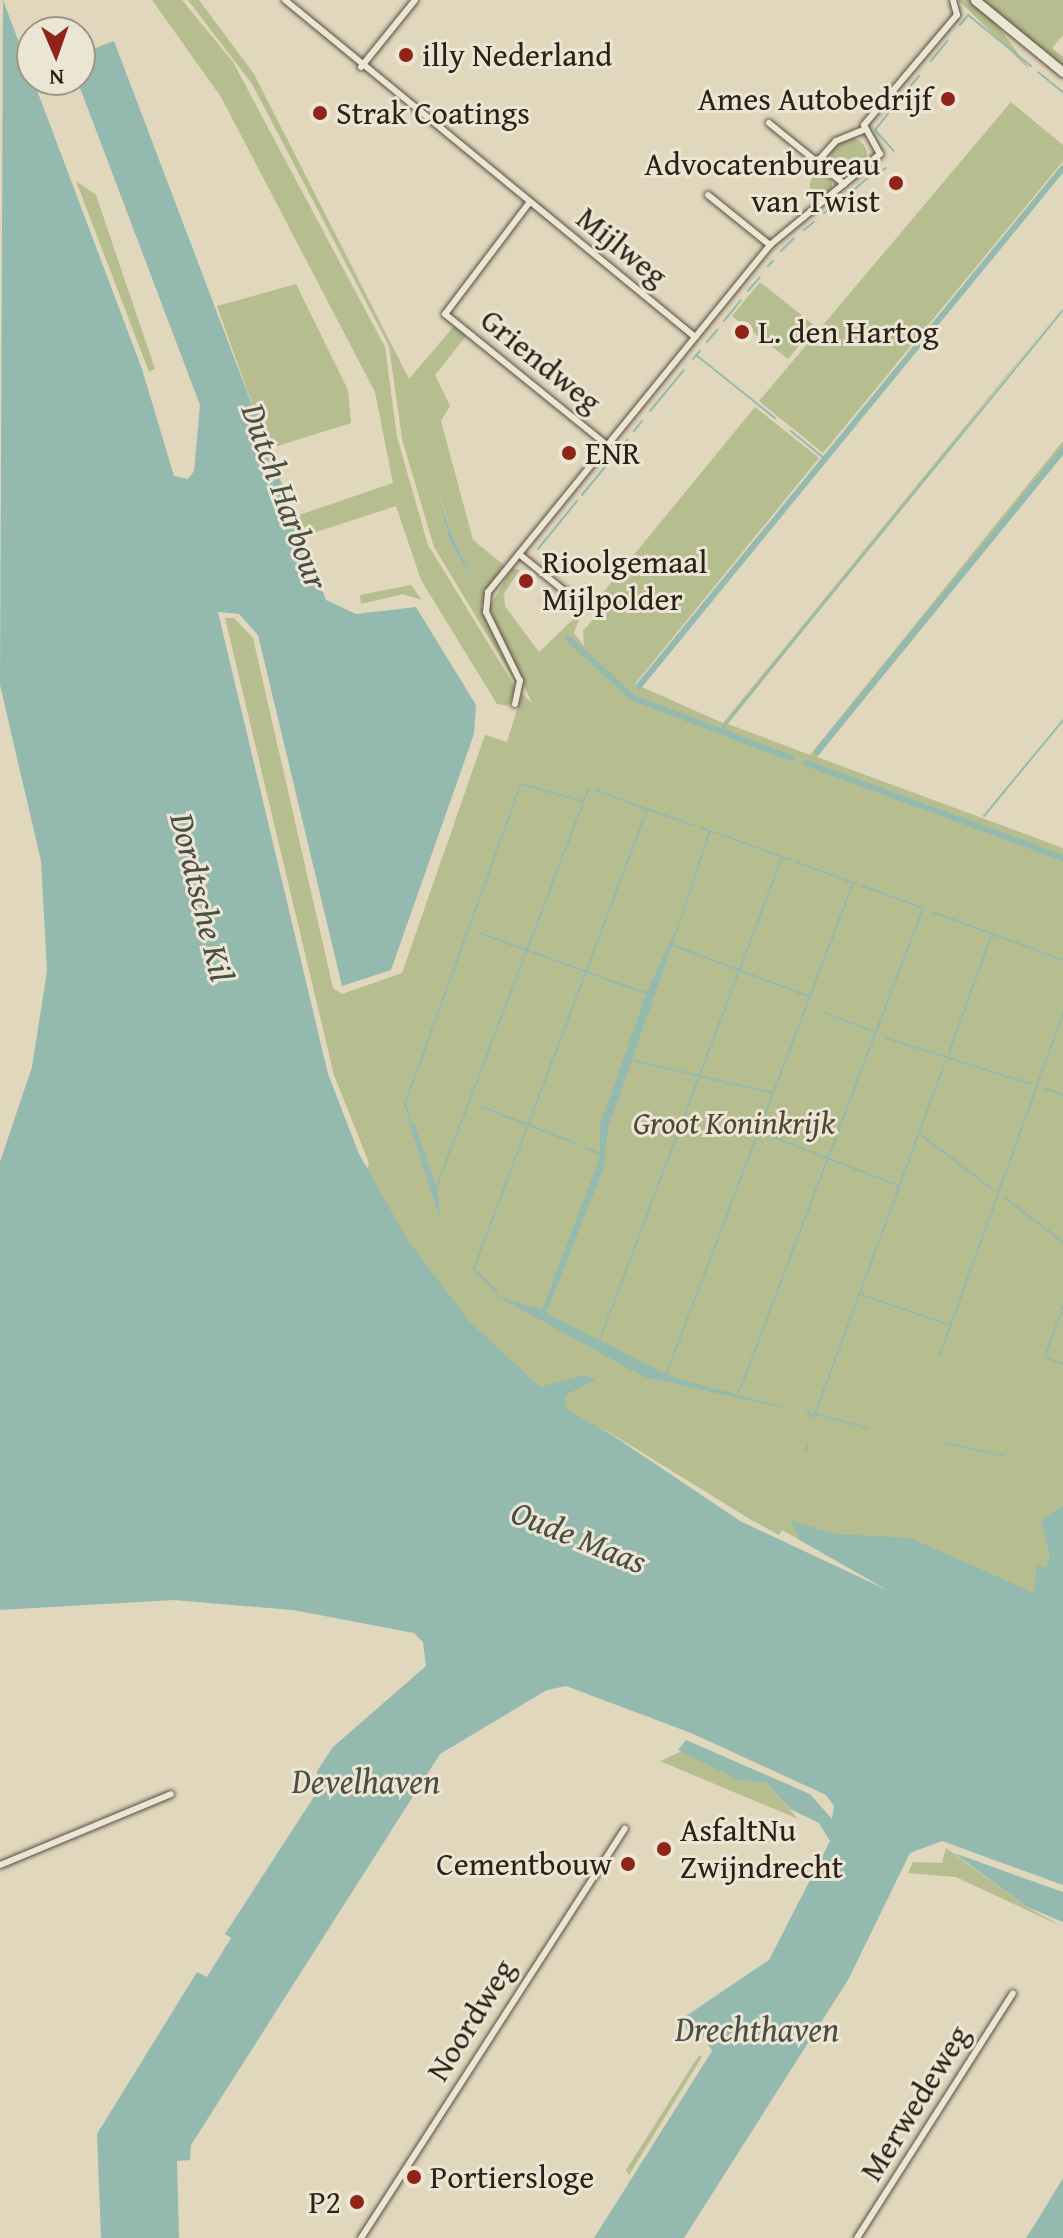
<!DOCTYPE html>
<style>
body{margin:0}
#map{position:relative;width:1063px;height:2238px;overflow:hidden;background:#e0d7bd;font-family:"Gentium Book Plus",serif}
div>[style]{position:absolute}
.green>*{inset:0;background:#b6bd8f}
.round{border-radius:50%}
.water>*{inset:0;background:#94baaf}
.pier>*{inset:0;background:#e0d7bd}
.stream>*{height:2px;margin:-1px;padding:0 1px;transform-origin:1px;border-radius:1px;background:#94baaf}
.canal>*{height:6px;margin:-3px;padding:0 3px;transform-origin:3px;border-radius:3px;background:#94baaf}
.roads{filter:drop-shadow(0 0 2px #5a4e40) drop-shadow(0 0 2px #5a4e40)}
.street>*{height:6px;margin:-3px;padding:0 3px;transform-origin:3px;border-radius:3px;background:#ebe5d4}
.secondary>*{height:9px;margin:-4.5px;padding:0 4.5px;transform-origin:4.5px;border-radius:4.5px;background:#ebe5d4}
.dots>*{width:22px;height:22px;translate:-50% -50%;box-sizing:border-box;border:4px solid #ebe5d4;border-radius:50%}
span{translate:-50% -50%;white-space:nowrap;text-align:center;line-height:1.15;-webkit-text-stroke:6px #ebe5d4;paint-order:stroke}
.poi-label{font-size:32px;color:#2d2016}
.left{translate:0 -50%;text-align:left}
.right{translate:-100% -50%;text-align:right}
.street-label{font-size:32px;color:#2d2016}
.park-label{font-size:32px;color:#4f4734;font-style:italic}
.water-label{font-size:34px;color:#4c4e44;font-style:italic}
.north{position:absolute;left:16px;top:16px;width:80px;height:80px;box-sizing:border-box;background:#ebe5d4;border:2px solid #9f9688;border-radius:50%;rotate:178deg;font-size:22px;font-weight:700;line-height:32px;text-align:center;color:#2d2016}
.north::after{content:'';display:block;margin:auto;width:28px;height:36px;background:#8f2418;clip-path:polygon(50% 0,100% 100%,50% 72%,0 100%)}
</style>
<div id="map">
<div class="green">
<i style="clip-path:polygon(152px 0,182px 0,233px 62px,385px 347px,397px 437px,428px 545px,515px 687px,509px 706px,497px 704px,421px 580px,396px 506px,307px 535px,299px 515px,393px 483px,375px 392px,221px 97px)"></i>
<i style="clip-path:polygon(evenodd,188px 0,199px 0,254px 74px,409px 379px,454px 326px,466px 336px,435px 375px,450px 406px,441px 421px,473px 540px,504px 565px,481px 606px,516px 683px,434px 547px,402px 439px,389px 346px,252px 84px,188px 0,439px 493px,450px 531px,478px 590px,449px 539px,439px 493px)"></i>
<i style="clip-path:polygon(958px 0,970px 0,993px 19px,1030px 70px)"></i>
<i style="clip-path:polygon(979px 0,1063px 0,1063px 35px,1052px 48px,1063px 57px,1063px 70px)"></i>
<i style="clip-path:polygon(1011px 102px,1063px 145px,1063px 161px,823px 453px,759px 401px)"></i>
<i class="round" style="left:829px;top:137px;width:38px;height:38px"></i>
<i class="round" style="left:810px;top:174px;width:22px;height:22px"></i>
<i style="clip-path:polygon(76px 181px,96px 195px,155px 369px,149px 372px)"></i>
<i style="clip-path:polygon(760px 282px,815px 326px,788px 359px,732px 316px)"></i>
<i style="clip-path:polygon(296px 284px,348px 390px,351px 423px,268px 449px,217px 306px)"></i>
<i style="clip-path:polygon(1063px 306px,728px 724px,810px 755px,1063px 441px,1063px 454px,817px 757px,1063px 848px,1063px 1676px,870px 1593px,542px 1398px,440px 1296px,366px 1172px,369px 1163px,334px 1075px,225px 618px,234px 618px,253px 638px,333px 988px,342px 994px,402px 973px,485px 735px,507px 742px,522px 694px,532px 703px,489px 608px,512px 568px,520px 570px,504px 593px,505px 606px,539px 652px,582px 611px,574px 633px,584px 646px,583px 631px,596px 616px,592px 606px,755px 407px,819px 458px,635px 684px,723px 723px)"></i>
<i style="clip-path:polygon(411px 585px,422px 600px,403px 594px,361px 604px,360px 595px)"></i>
<i style="clip-path:polygon(682px 1751px,738px 1780px,766px 1783px,798px 1819px,660px 1761px)"></i>
<i style="clip-path:polygon(946px 1848px,1027px 1907px,1063px 1927px,956px 1877px,908px 1873px,913px 1862px,942px 1863px)"></i>
<i style="clip-path:polygon(699px 2055px,702px 2057px,629px 2175px,626px 2170px)"></i>
</div>
<div class="water">
<i style="clip-path:polygon(3px 0,142px 369px,174px 476px,188px 479px,194px 471px,200px 405px,77px 80px,80px 54px,114px 41px,326px 600px,356px 614px,416px 607px,476px 705px,474px 734px,391px 970px,342px 986px,258px 635px,239px 614px,218px 612px,328px 1074px,359px 1154px,409px 1242px,470px 1322px,540px 1387px,584px 1375px,596px 1379px,566px 1395px,565px 1408px,779px 1535px,782px 1530px,799px 1541px,794px 1522px,837px 1534px,910px 1538px,1035px 1593px,1036px 1566px,1046px 1567px,1050px 1557px,1041px 1520px,1063px 1506px,1063px 1885px,942px 1841px,910px 1853px,848px 1980px,684px 2238px,594px 2238px,712px 2051px,698px 2028px,688px 2033px,683px 2018px,769px 1960px,830px 1841px,819px 1823px,790px 1809px,766px 1783px,738px 1780px,678px 1750px,686px 1740px,810px 1794px,832px 1819px,834px 1806px,826px 1795px,691px 1733px,566px 1686px,547px 1690px,440px 1754px,191px 2145px,190px 2160px,177px 2161px,179px 2238px,101px 2238px,97px 2134px,197px 1972px,207px 1977px,231px 1938px,225px 1934px,319px 1789px,317px 1771px,333px 1747px,426px 1666px,423px 1642px,414px 1633px,293px 1610px,174px 1600px,0 1610px,0 1162px,32px 1067px,47px 971px,41px 861px,0 685px)"></i>
<i style="clip-path:polygon(438px 493px,450px 531px,478px 590px,449px 539px)"></i>
<i style="clip-path:polygon(684px 911px,608px 1128px,604px 1167px,546px 1313px,672px 1377px,801px 1412px,644px 1377px,495px 1295px,542px 1310px,600px 1157px,600px 1125px,647px 992px)"></i>
<i style="clip-path:polygon(409px 1123px,415px 1125px,438px 1191px,440px 1219px)"></i>
<i style="clip-path:polygon(954px 1853px,1063px 1892px,1063px 1922px,1027px 1907px)"></i>
<i style="clip-path:polygon(1063px 2178px,1063px 2238px,1026px 2238px,1037px 2221px)"></i>
</div>
<div class="pier">
<i style="clip-path:polygon(599px 1426px,750px 1519px,779px 1535px,782px 1530px,887px 1590px,740px 1521px)"></i>
</div>
<div class="stream">
<i style="left:960px;top:25px;width:13px;rotate:-51deg"></i>
<i style="left:968px;top:15px;width:81px;rotate:39deg"></i>
<i style="left:931px;top:61px;width:26px;rotate:-51deg"></i>
<i style="left:1038px;top:72px;width:32px;rotate:39deg"></i>
<i style="left:903px;top:95px;width:25px;rotate:-50deg"></i>
<i style="left:890px;top:111px;width:24px;rotate:128deg"></i>
<i style="left:875px;top:130px;width:28px;rotate:48deg"></i>
<i style="left:877px;top:173px;width:10px;rotate:-29deg"></i>
<i style="left:845px;top:197px;width:30px;rotate:-40deg"></i>
<i style="left:824px;top:213px;width:14px;rotate:-36deg"></i>
<i style="left:804px;top:230px;width:13px;rotate:-39deg"></i>
<i style="left:781px;top:251px;width:18px;rotate:-45deg"></i>
<i style="left:768px;top:266px;width:7px;rotate:-45deg"></i>
<i style="left:748px;top:291px;width:18px;rotate:-49deg"></i>
<i style="left:724px;top:321px;width:27px;rotate:-51deg"></i>
<i style="left:707px;top:342px;width:16px;rotate:-50deg"></i>
<i style="left:696px;top:355px;width:101px;rotate:38.6deg"></i>
<i style="left:693px;top:359px;width:11px;rotate:-49deg"></i>
<i style="left:650px;top:411px;width:53px;rotate:-50.3deg"></i>
<i style="left:634px;top:431px;width:13px;rotate:-51deg"></i>
<i style="left:791px;top:431px;width:43px;rotate:39.3deg"></i>
<i style="left:582px;top:495px;width:72px;rotate:-50.6deg"></i>
<i style="left:538px;top:549px;width:62px;rotate:-50.9deg"></i>
<i style="left:720px;top:731px;width:543px;rotate:-50.83deg"></i>
<i style="left:596px;top:790px;width:53px;rotate:20.8deg"></i>
<i style="left:984px;top:816px;width:124px;rotate:-50.5deg"></i>
<i style="left:977px;top:827px;width:5px;rotate:-68deg"></i>
<i style="left:701px;top:828px;width:16px;rotate:18deg"></i>
<i style="left:722px;top:835px;width:73px;rotate:19.9deg"></i>
<i style="left:796px;top:862px;width:64px;rotate:20.1deg"></i>
<i style="left:933px;top:912px;width:139px;rotate:20.3deg"></i>
<i style="left:683px;top:913px;width:86px;rotate:-71.8deg"></i>
<i style="left:479px;top:933px;width:177px;rotate:19.8deg"></i>
<i style="left:670px;top:944px;width:150px;rotate:20.7deg"></i>
<i style="left:823px;top:1012px;width:56px;rotate:21deg"></i>
<i style="left:886px;top:1038px;width:152px;rotate:17.6deg"></i>
<i style="left:949px;top:1052px;width:126px;rotate:-70deg"></i>
<i style="left:631px;top:1060px;width:146px;rotate:13.1deg"></i>
<i style="left:1044px;top:1088px;width:20px;rotate:20deg"></i>
<i style="left:482px;top:1107px;width:102px;rotate:21.3deg"></i>
<i style="left:411px;top:1122px;width:19px;rotate:-108deg"></i>
<i style="left:405px;top:1104px;width:340px;rotate:-70.1deg"></i>
<i style="left:521px;top:784px;width:63px;rotate:15.6deg"></i>
<i style="left:760px;top:1132px;width:149px;rotate:21.2deg"></i>
<i style="left:920px;top:1134px;width:91px;rotate:37.4deg"></i>
<i style="left:586px;top:1148px;width:18px;rotate:22deg"></i>
<i style="left:436px;top:1188px;width:428px;rotate:-69.1deg"></i>
<i style="left:1005px;top:1198px;width:73px;rotate:37.2deg"></i>
<i style="left:497px;top:1293px;width:34px;rotate:-133deg"></i>
<i style="left:474px;top:1268px;width:491px;rotate:-69.3deg"></i>
<i style="left:647px;top:809px;width:51px;rotate:19.5deg"></i>
<i style="left:862px;top:1295px;width:90px;rotate:18.8deg"></i>
<i style="left:1063px;top:1306px;width:54px;rotate:109.4deg"></i>
<i style="left:1045px;top:1357px;width:19px;rotate:21deg"></i>
<i style="left:600px;top:1339px;width:515px;rotate:-69.31deg"></i>
<i style="left:940px;top:1355px;width:363px;rotate:-70.2deg"></i>
<i style="left:666px;top:1375px;width:526px;rotate:-69.19deg"></i>
<i style="left:739px;top:1392px;width:518px;rotate:-69.18deg"></i>
<i style="left:923px;top:908px;width:65px;rotate:-160.2deg"></i>
<i style="left:807px;top:1410px;width:10px;rotate:45deg"></i>
<i style="left:869px;top:1428px;width:56px;rotate:-165.5deg"></i>
<i style="left:815px;top:1414px;width:375px;rotate:-69.7deg"></i>
<i style="left:945px;top:1443px;width:60px;rotate:12.4deg"></i>
<i style="left:806px;top:1452px;width:7px;rotate:-74deg"></i>
<i style="left:791px;top:1520px;width:10px;rotate:61deg"></i>
</div>
<div class="canal">
<i style="left:569px;top:639px;width:87px;rotate:42.7deg"></i>
<i style="left:633px;top:698px;width:169px;rotate:20.8deg"></i>
<i style="left:639px;top:686px;width:669px;rotate:-50.7deg"></i>
<i style="left:817px;top:752px;width:390px;rotate:-50.8deg"></i>
<i style="left:806px;top:763px;width:274px;rotate:20.3deg"></i>
</div>
<div class="roads">
<div class="street">
<i style="left:285px;top:0;width:531px;rotate:39.42deg"></i>
<i style="left:361px;top:67px;width:86px;rotate:-51.1deg"></i>
<i style="left:769px;top:123px;width:97px;rotate:39.1deg"></i>
<i style="left:817px;top:162px;width:28px;rotate:-48deg"></i>
<i style="left:836px;top:141px;width:29px;rotate:-22deg"></i>
<i style="left:708px;top:195px;width:80px;rotate:38.9deg"></i>
<i style="left:529px;top:203px;width:139px;rotate:127.1deg"></i>
<i style="left:445px;top:314px;width:208px;rotate:39deg"></i>
<i style="left:519px;top:554px;width:84px;rotate:39.2deg"></i>
<i style="left:515px;top:704px;width:24px;rotate:-78deg"></i>
<i style="left:520px;top:681px;width:77px;rotate:-116.2deg"></i>
<i style="left:486px;top:612px;width:20px;rotate:-84deg"></i>
<i style="left:488px;top:592px;width:447px;rotate:-50.9deg"></i>
<i style="left:770px;top:245px;width:143px;rotate:-39.6deg"></i>
<i style="left:880px;top:154px;width:33px;rotate:-119deg"></i>
<i style="left:864px;top:125px;width:144px;rotate:-49.8deg"></i>
<i style="left:957px;top:15px;width:16px;rotate:-105deg"></i>
<i style="left:0;top:1865px;width:185px;rotate:-22.5deg"></i>
<i style="left:361px;top:2238px;width:487px;rotate:-57.2deg"></i>
<i style="left:857px;top:2238px;width:290px;rotate:-57.5deg"></i>
</div>
<div class="secondary">
<i style="left:975px;top:0;width:114px;rotate:39.3deg"></i>
</div>
</div>
<div class="dots">
<i style="left:406px;top:55px;background:#8f2418"></i>
<i style="left:948px;top:99px;background:#8f2418"></i>
<i style="left:320px;top:113px;background:#8f2418"></i>
<i style="left:896px;top:183px;background:#8f2418"></i>
<i style="left:742px;top:332px;background:#8f2418"></i>
<i style="left:569px;top:453px;background:#8f2418"></i>
<i style="left:526px;top:581px;background:#8f2418"></i>
<i style="left:664px;top:1849px;background:#8f2418"></i>
<i style="left:628px;top:1864px;background:#8f2418"></i>
<i style="left:414px;top:2177px;background:#8f2418"></i>
<i style="left:357px;top:2202px;background:#8f2418"></i>
</div>
<div class="poi-label">
<span class="left" style="left:422px;top:55px">illy Nederland</span>
<span class="right" style="left:932px;top:99px">Ames Autobedrijf</span>
<span class="left" style="left:336px;top:113px">Strak Coatings</span>
<span class="right" style="left:880px;top:183px">Advocatenbureau<br>van Twist</span>
<span class="left" style="left:758px;top:332px">L. den Hartog</span>
<span class="left" style="left:585px;top:453px">ENR</span>
<span class="left" style="left:542px;top:581px">Rioolgemaal<br>Mijlpolder</span>
<span class="left" style="left:680px;top:1849px">AsfaltNu<br>Zwijndrecht</span>
<span class="right" style="left:612px;top:1864px">Cementbouw</span>
<span class="left" style="left:430px;top:2177px">Portiersloge</span>
<span class="right" style="left:341px;top:2202px">P2</span>
</div>
<div class="street-label">
<span style="left:622px;top:247px;rotate:39deg">Mijlweg</span>
<span style="left:541px;top:361px;rotate:39deg">Griendweg</span>
<span style="left:471px;top:2020px;rotate:-58deg">Noordweg</span>
<span style="left:915px;top:2103px;rotate:-58deg">Merwedeweg</span>
</div>
<div class="park-label">
<span style="left:734px;top:1123px">Groot Koninkrijk</span>
</div>
<div class="water-label">
<span style="left:286px;top:496px;rotate:70deg">Dutch Harbour</span>
<span style="left:203px;top:897px;rotate:76deg">Dordtsche Kil</span>
<span style="left:579px;top:1536px;rotate:22deg">Oude Maas</span>
<span style="left:366px;top:1781px">Develhaven</span>
<span style="left:757px;top:2029px">Drechthaven</span>
</div>
<div class="north">N</div>
</div>
